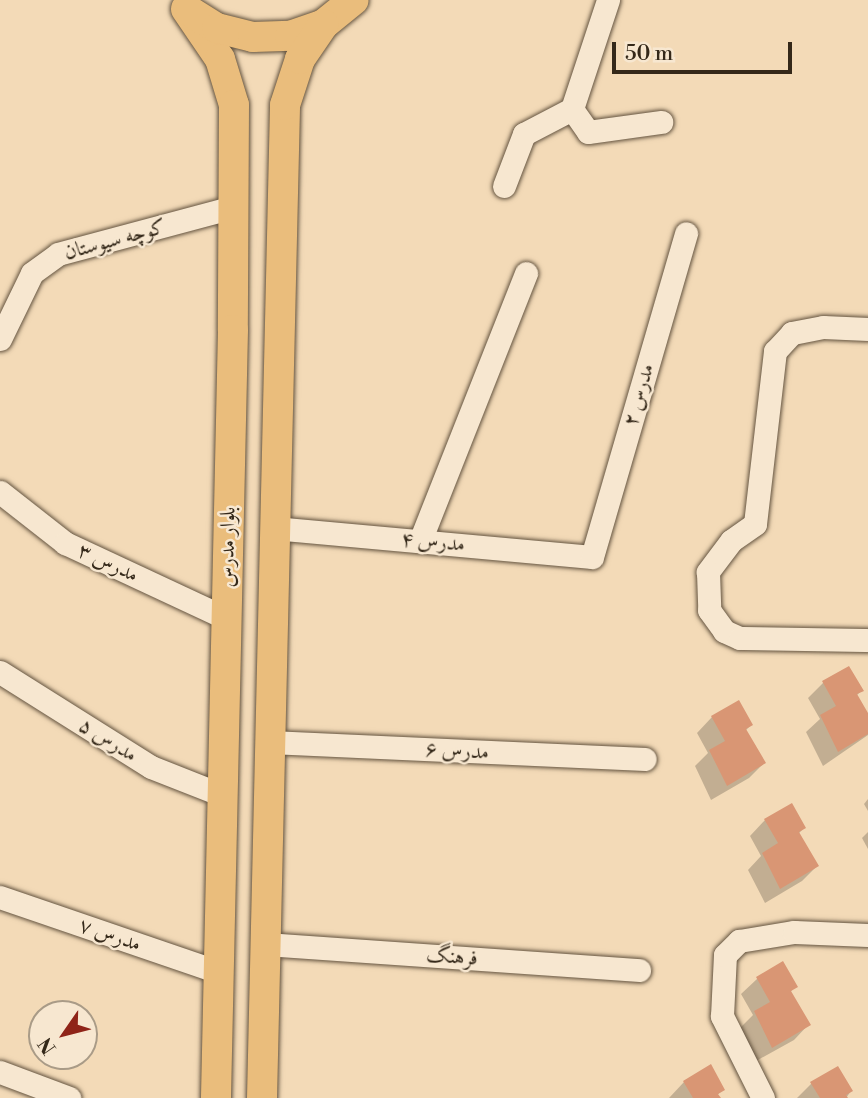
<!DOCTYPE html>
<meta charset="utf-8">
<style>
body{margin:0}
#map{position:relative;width:868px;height:1098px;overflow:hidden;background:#f3dab7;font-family:"Libre Bodoni",Amiri,serif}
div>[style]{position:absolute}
.shadow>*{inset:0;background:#0003}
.building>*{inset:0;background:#d99674}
.roads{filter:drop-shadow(0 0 2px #645440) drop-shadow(0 0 2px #645440)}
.minor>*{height:23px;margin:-11.5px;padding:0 11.5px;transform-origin:11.5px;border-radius:11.5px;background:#f7e7d0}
.major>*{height:30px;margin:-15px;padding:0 15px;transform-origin:15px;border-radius:15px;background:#eabd7c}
span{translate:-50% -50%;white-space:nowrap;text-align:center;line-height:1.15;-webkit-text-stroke:5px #f7e7d0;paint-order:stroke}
.street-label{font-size:21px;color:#342819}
.north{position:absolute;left:28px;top:1000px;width:70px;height:70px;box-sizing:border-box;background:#f7e7d0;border:2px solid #a99b87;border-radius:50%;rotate:235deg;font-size:19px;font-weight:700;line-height:28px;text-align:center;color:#342819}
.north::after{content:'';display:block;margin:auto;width:24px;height:32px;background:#8f2418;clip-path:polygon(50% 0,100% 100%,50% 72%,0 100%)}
.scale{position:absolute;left:612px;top:42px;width:180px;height:32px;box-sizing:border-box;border:4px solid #342819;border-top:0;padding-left:9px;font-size:21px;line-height:24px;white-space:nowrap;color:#342819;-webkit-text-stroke:5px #f7e7d0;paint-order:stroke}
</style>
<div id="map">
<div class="shadow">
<i style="clip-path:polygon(849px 668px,862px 690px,856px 696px,868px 716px,868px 735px,823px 766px,806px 732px,820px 719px,808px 698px,823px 683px)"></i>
<i style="clip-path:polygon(712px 717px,751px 725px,745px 731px,764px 763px,749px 778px,711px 800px,695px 766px,708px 753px,697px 733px)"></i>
<i style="clip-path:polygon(868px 799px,868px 811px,864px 804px)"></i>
<i style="clip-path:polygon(765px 820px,804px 828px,798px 834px,817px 866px,802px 881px,765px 903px,748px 870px,761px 856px,750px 836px)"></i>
<i style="clip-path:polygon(868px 832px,868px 849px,862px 838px)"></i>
<i style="clip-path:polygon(783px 964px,796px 986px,790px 992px,809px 1024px,794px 1040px,756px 1061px,740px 1028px,753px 1015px,741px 994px,757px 979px)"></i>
<i style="clip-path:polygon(684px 1082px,723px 1090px,717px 1095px,719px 1098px,669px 1098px)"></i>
<i style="clip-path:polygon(812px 1083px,851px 1091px,846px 1098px,797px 1098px)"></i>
</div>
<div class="building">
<i style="clip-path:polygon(849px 666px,864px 691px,857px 694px,868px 713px,868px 734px,838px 752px,820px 715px,836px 706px,822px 681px)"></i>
<i style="clip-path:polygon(739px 700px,753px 725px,746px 729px,766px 763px,727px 786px,709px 750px,725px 741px,711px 716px)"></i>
<i style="clip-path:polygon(792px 803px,806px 828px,799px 832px,819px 866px,780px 889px,762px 853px,778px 843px,764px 819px)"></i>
<i style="clip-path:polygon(783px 961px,798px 987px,791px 991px,811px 1025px,772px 1048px,754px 1011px,770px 1002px,756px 977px)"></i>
<i style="clip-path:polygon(711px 1064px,725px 1090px,718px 1094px,721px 1098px,693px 1098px,683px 1081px)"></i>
<i style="clip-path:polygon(838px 1066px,853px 1091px,846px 1095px,848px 1098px,820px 1098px,810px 1082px)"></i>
</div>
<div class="roads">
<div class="minor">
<i style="left:608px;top:0;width:115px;rotate:108.3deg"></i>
<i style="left:572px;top:109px;width:28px;rotate:55deg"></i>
<i style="left:588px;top:132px;width:74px;rotate:-7.8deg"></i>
<i style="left:504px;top:186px;width:56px;rotate:-69deg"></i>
<i style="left:524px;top:134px;width:54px;rotate:-27.5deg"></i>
<i style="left:868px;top:329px;width:45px;rotate:-177.5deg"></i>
<i style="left:823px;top:327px;width:32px;rotate:169deg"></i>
<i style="left:792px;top:333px;width:25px;rotate:133deg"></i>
<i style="left:775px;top:351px;width:174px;rotate:96.6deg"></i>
<i style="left:755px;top:524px;width:29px;rotate:145deg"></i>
<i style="left:731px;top:541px;width:39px;rotate:127deg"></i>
<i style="left:708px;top:572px;width:38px;rotate:88deg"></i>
<i style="left:709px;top:610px;width:26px;rotate:54deg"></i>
<i style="left:724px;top:631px;width:17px;rotate:24deg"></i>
<i style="left:740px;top:638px;width:128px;rotate:0.9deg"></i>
<i style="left:0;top:339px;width:73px;rotate:-64.1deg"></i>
<i style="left:32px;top:273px;width:32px;rotate:-36deg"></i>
<i style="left:58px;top:254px;width:182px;rotate:-15deg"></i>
<i style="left:0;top:492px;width:83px;rotate:38.1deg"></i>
<i style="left:65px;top:543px;width:178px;rotate:25deg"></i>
<i style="left:274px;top:528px;width:319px;rotate:5.2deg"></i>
<i style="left:592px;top:557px;width:337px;rotate:-73.8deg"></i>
<i style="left:420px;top:541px;width:288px;rotate:-68.4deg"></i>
<i style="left:0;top:672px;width:178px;rotate:32.2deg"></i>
<i style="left:151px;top:767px;width:76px;rotate:21.5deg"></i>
<i style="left:270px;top:742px;width:375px;rotate:2.6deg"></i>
<i style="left:0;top:897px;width:231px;rotate:18.9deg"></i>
<i style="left:266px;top:944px;width:374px;rotate:4deg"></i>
<i style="left:0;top:1072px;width:74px;rotate:20.6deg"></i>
<i style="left:763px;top:1098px;width:92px;rotate:-116.6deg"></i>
<i style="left:722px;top:1016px;width:61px;rotate:-87.2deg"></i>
<i style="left:725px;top:955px;width:20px;rotate:-45deg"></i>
<i style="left:739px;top:941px;width:56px;rotate:-9.3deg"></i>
<i style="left:794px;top:932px;width:74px;rotate:2.3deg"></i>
</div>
<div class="major">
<i style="left:186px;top:9px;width:60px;rotate:55.8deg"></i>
<i style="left:220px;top:59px;width:48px;rotate:73.1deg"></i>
<i style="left:234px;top:105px;width:225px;rotate:90.3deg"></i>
<i style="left:233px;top:330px;width:768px;rotate:91.27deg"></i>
<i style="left:191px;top:12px;width:31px;rotate:32deg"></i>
<i style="left:217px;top:28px;width:37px;rotate:14deg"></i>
<i style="left:253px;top:37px;width:37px;rotate:-2deg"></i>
<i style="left:290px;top:36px;width:36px;rotate:-19deg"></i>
<i style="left:324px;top:24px;width:38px;rotate:-39deg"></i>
<i style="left:262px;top:1098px;width:993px;rotate:-88.67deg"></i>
<i style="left:285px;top:105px;width:48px;rotate:-71.9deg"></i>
<i style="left:300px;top:59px;width:42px;rotate:-55.6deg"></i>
</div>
</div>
<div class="street-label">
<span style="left:115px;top:240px;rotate:-15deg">کوچه سیوستان</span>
<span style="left:639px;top:395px;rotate:-74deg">مدرس ۲</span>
<span style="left:433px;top:542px;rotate:5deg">مدرس ۴</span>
<span style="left:228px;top:547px;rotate:-89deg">بلوار مدرس</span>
<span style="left:108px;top:563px;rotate:25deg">مدرس ۳</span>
<span style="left:108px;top:740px;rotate:32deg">مدرس ۵</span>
<span style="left:457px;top:751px;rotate:3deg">مدرس ۶</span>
<span style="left:110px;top:935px;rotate:19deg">مدرس ۷</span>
<span style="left:452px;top:957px;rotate:4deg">فرهنگ</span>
</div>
<div class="north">N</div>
<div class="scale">50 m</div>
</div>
